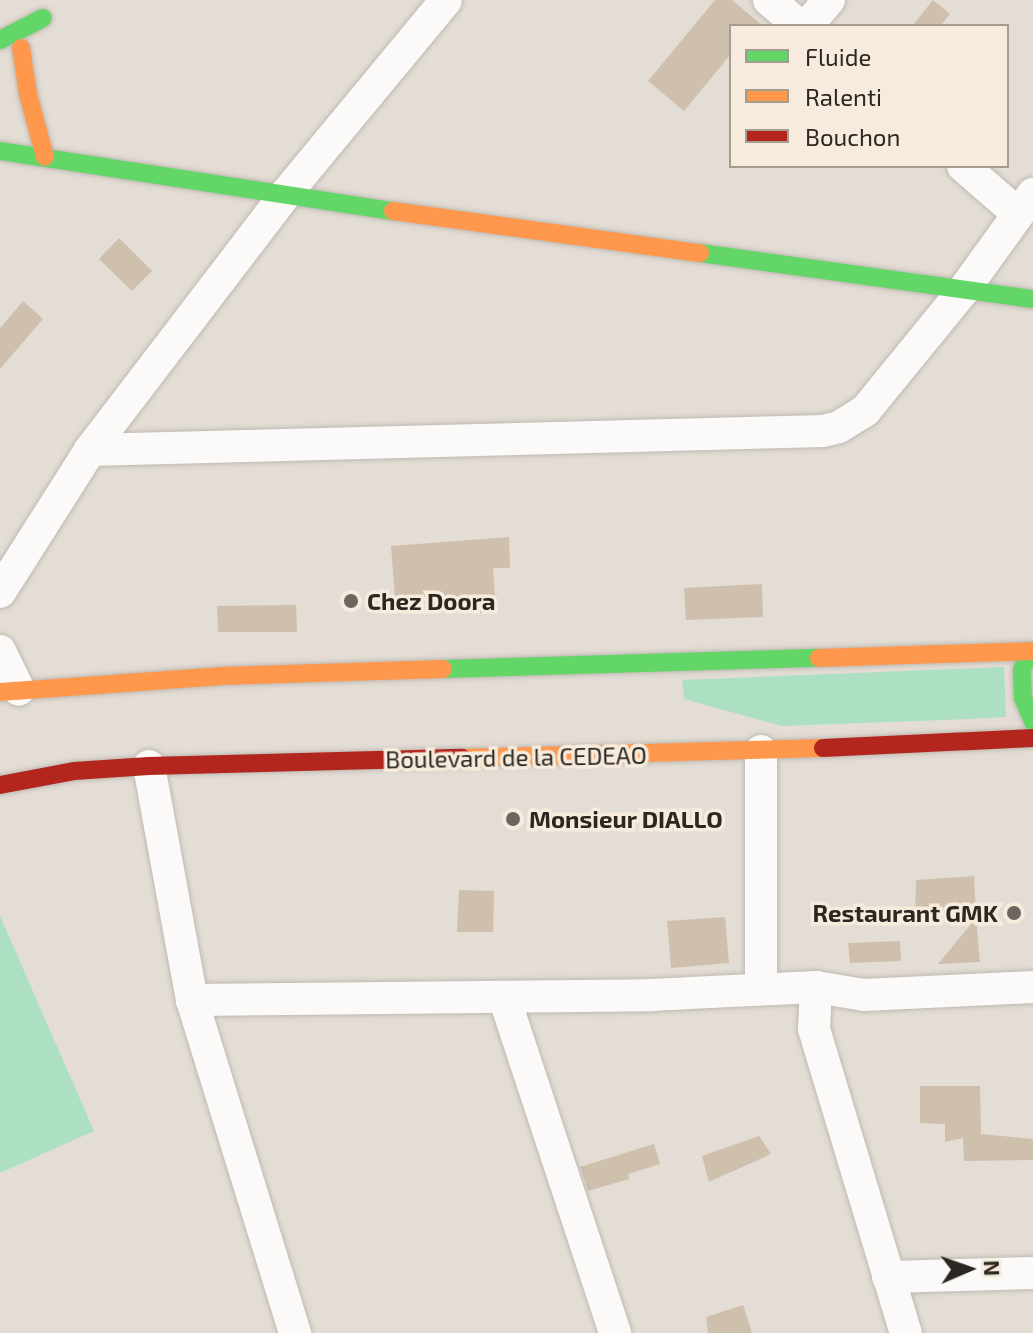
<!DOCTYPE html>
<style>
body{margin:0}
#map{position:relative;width:1033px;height:1333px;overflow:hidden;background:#e3ddd5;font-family:"Exo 2",sans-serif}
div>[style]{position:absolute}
.green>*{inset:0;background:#ade0c2}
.building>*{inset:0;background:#cfc0ad}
.roads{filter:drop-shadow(0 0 2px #beb9b2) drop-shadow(0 0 2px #beb9b2)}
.street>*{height:32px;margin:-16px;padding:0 16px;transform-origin:16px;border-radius:16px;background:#fbfaf9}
.fast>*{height:18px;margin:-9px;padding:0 9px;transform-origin:9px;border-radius:9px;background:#63d668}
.slow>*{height:18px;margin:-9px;padding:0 9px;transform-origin:9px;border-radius:9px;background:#ff974d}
.jam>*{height:18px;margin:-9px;padding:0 9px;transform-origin:9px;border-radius:9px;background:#b3261e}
.dots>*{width:22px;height:22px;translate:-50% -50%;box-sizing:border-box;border:4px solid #f6ebdc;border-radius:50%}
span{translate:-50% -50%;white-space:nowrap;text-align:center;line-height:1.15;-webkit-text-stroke:7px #f6ebdc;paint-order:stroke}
.poi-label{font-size:24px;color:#2b2721;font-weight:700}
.left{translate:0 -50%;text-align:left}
.right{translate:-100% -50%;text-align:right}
.street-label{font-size:24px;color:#2b2721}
.legend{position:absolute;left:729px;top:24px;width:280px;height:144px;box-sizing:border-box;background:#f6ebdc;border:2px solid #a59d91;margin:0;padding:10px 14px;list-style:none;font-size:24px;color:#2b2721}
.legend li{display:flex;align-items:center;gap:16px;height:40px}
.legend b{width:40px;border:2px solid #a59d91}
.north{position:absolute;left:929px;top:1229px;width:80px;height:80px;-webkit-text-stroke:6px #f6ebdc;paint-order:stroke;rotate:88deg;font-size:22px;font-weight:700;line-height:32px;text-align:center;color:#2b2721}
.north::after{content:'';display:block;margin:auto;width:28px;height:36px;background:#2b2721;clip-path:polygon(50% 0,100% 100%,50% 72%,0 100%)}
</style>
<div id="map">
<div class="green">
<i style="clip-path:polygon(1004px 667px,1006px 717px,970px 719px,782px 726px,684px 699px,682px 680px)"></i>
<i style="clip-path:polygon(0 916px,94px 1131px,0 1173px)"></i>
</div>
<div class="building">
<i style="clip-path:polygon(715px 0,732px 0,763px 26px,731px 26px,731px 54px,684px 111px,648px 81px)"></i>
<i style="clip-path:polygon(933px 0,950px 14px,940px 26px,912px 26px)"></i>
<i style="clip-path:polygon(119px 238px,152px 271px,132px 291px,99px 259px)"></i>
<i style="clip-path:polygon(23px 301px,43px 319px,0 369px,0 328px)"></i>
<i style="clip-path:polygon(509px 537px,510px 568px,493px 568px,496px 612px,474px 613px,473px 599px,412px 604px,411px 595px,395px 597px,391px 546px)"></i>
<i style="clip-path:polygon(762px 584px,763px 617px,686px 620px,684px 588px)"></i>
<i style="clip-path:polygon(296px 605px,297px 632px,218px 632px,217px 606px)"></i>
<i style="clip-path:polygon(974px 876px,976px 914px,915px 920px,916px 880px)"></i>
<i style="clip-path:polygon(459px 890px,494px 891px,493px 932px,457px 932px)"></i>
<i style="clip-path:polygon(725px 917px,729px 963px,671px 968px,667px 921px)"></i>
<i style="clip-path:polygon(976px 918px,980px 962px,938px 964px)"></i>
<i style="clip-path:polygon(900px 941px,901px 961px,850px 963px,848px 943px)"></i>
<i style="clip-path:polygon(920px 1086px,980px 1086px,981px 1134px,1033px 1139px,1033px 1160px,964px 1161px,963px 1138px,945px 1142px,945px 1124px,920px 1123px)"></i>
<i style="clip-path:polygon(759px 1136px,771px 1154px,709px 1182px,702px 1156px)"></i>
<i style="clip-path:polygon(654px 1144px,660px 1164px,628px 1174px,629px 1179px,588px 1191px,580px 1167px)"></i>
<i style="clip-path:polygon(743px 1305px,752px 1333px,708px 1333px,706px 1317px)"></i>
</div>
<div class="roads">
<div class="street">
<i style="left:769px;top:0;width:40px;rotate:40deg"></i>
<i style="left:807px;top:26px;width:34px;rotate:-50deg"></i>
<i style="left:963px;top:166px;width:70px;rotate:41deg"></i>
<i style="left:90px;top:450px;width:733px;rotate:-1.48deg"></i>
<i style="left:823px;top:431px;width:16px;rotate:-14deg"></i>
<i style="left:839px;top:427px;width:31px;rotate:-32deg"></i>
<i style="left:865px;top:411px;width:155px;rotate:-50.8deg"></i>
<i style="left:963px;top:291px;width:120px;rotate:-54.2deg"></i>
<i style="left:0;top:592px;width:168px;rotate:-57.6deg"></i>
<i style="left:90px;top:450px;width:320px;rotate:-52.6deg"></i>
<i style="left:284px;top:196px;width:254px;rotate:-50.4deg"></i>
<i style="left:0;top:651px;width:43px;rotate:64deg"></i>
<i style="left:761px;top:751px;width:238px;rotate:90deg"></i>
<i style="left:149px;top:766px;width:238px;rotate:79.6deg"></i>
<i style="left:192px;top:1000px;width:349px;rotate:72.8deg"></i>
<i style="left:816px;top:987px;width:42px;rotate:92.7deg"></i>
<i style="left:814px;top:1029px;width:318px;rotate:73.2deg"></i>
<i style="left:504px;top:997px;width:354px;rotate:71.7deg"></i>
<i style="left:192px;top:1000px;width:459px;rotate:-0.6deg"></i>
<i style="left:651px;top:995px;width:165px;rotate:-2.8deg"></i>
<i style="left:816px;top:987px;width:49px;rotate:9.5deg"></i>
<i style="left:864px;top:995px;width:169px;rotate:-2.7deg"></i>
<i style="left:888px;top:1277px;width:145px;rotate:-1.6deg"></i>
</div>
<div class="fast">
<i style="left:0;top:40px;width:48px;rotate:-27.1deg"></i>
<i style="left:0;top:151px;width:398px;rotate:8.7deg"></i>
<i style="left:700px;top:253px;width:336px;rotate:7.9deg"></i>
<i style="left:1028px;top:652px;width:20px;rotate:108deg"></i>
<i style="left:1022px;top:671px;width:27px;rotate:88deg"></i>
<i style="left:1023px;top:698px;width:26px;rotate:67deg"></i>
<i style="left:443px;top:669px;width:376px;rotate:-1.7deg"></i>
</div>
<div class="slow">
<i style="left:21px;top:48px;width:47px;rotate:81.3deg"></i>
<i style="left:28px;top:94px;width:65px;rotate:74.9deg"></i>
<i style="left:393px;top:211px;width:310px;rotate:7.8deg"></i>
<i style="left:819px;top:658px;width:214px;rotate:-1.9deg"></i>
<i style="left:0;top:692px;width:223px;rotate:-4.1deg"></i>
<i style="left:222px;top:676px;width:221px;rotate:-1.8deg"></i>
<i style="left:462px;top:758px;width:361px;rotate:-1.6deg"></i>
</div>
<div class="jam">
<i style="left:823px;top:748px;width:210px;rotate:-2.7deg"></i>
<i style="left:0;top:785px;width:75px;rotate:-10.7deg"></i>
<i style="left:74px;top:771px;width:75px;rotate:-3.8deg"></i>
<i style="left:149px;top:766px;width:313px;rotate:-1.5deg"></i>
</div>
</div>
<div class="dots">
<i style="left:351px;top:601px;background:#6b6760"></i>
<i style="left:513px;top:819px;background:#6b6760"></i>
<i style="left:1014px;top:913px;background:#6b6760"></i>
</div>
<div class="poi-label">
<span class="left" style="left:367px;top:601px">Chez Doora</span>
<span class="left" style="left:529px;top:819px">Monsieur DIALLO</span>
<span class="right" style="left:998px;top:913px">Restaurant GMK</span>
</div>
<div class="street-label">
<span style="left:516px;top:757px;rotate:-1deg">Boulevard de la CEDEAO</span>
</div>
<ul class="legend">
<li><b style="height:10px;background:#63d668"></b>Fluide</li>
<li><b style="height:10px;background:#ff974d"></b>Ralenti</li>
<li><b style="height:10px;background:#b3261e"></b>Bouchon</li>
</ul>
<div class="north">N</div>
</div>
